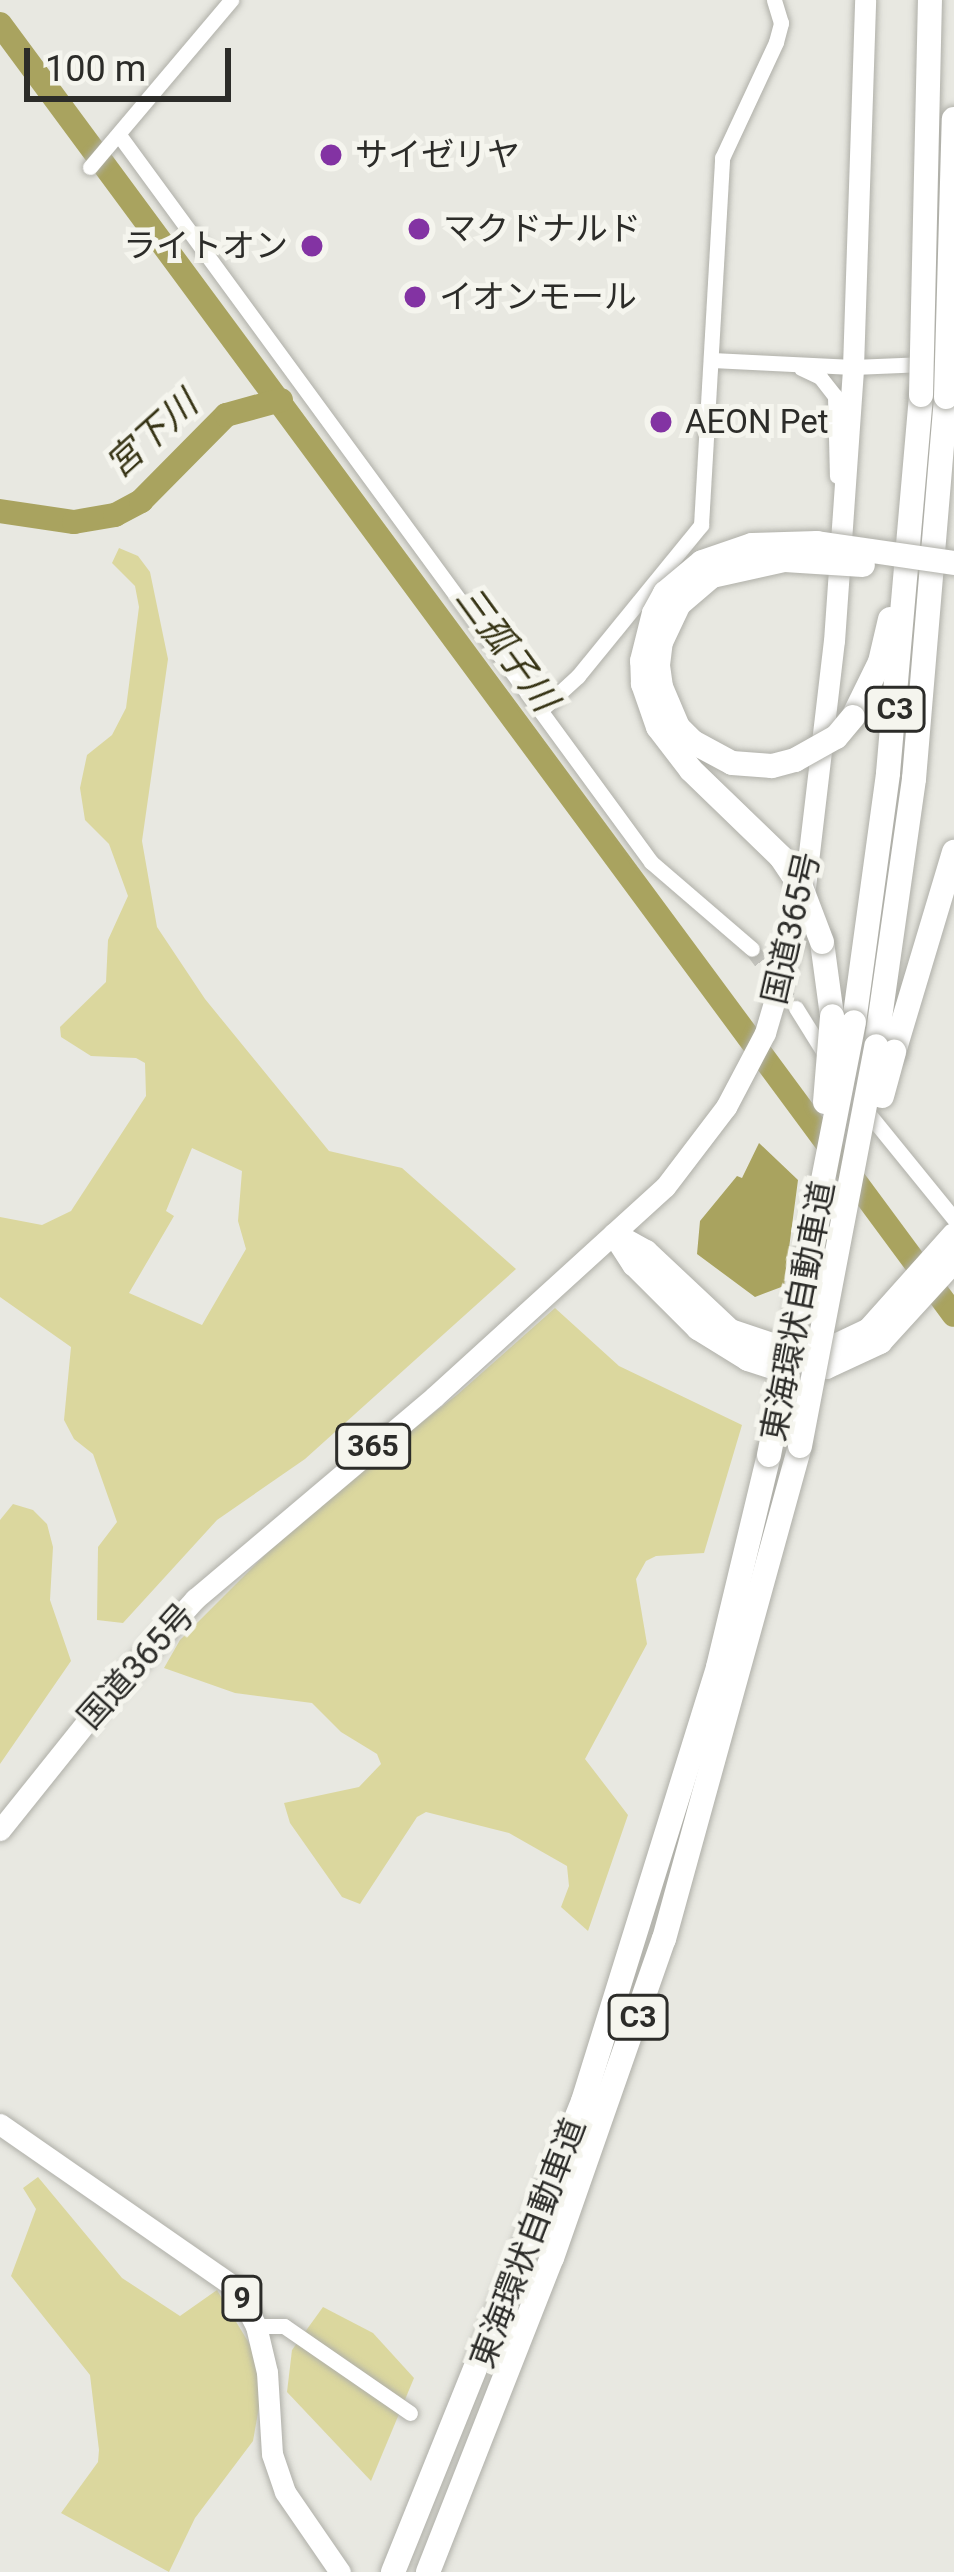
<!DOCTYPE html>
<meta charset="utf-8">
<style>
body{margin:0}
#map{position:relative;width:954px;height:2572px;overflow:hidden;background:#e8e8e1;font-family:Roboto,"Noto Sans JP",sans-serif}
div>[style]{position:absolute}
.green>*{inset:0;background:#dbd79e}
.water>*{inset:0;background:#a9a35f}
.river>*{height:24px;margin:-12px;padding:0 12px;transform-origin:12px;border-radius:12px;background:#a9a35f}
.tertiary-tunnel>*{height:15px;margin-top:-7.5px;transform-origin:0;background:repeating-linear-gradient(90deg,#c2c2bc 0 15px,transparent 0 23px)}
.roads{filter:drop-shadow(0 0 3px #afafa8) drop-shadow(0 0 3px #afafa8)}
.tertiary>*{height:15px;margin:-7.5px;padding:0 7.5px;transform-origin:7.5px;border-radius:7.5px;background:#fff}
.primary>*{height:21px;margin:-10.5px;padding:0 10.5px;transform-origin:10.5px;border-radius:10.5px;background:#fff}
.trunk>*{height:21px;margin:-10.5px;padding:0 10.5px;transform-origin:10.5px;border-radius:10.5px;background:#fff}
.motorway>*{height:24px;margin:-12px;padding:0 12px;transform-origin:12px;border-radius:12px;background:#fff}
.bridges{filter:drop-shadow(0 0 3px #afafa8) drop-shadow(0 0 3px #afafa8)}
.motorway-bridge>*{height:24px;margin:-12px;padding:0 12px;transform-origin:12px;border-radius:12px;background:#fff}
.dots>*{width:33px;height:33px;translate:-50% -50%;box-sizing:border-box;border:6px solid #f5f5ee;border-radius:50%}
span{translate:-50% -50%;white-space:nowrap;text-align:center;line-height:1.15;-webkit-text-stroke:10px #f5f5ee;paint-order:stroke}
.shield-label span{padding:3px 9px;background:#f5f5ee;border:3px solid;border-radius:9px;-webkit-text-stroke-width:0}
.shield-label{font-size:30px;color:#2c2c29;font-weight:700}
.poi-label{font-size:33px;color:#2c2c29}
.left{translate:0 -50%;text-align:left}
.right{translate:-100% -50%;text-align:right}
.street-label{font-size:33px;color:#2c2c29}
.water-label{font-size:36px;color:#363314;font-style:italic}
.scale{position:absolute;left:24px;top:48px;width:207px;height:54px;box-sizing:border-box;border:6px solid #2c2c29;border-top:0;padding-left:15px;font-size:36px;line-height:42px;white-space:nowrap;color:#2c2c29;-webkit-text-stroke:9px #f5f5ee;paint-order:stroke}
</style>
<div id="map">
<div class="green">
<i style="clip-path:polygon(evenodd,119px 548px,138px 556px,150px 572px,168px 659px,142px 841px,157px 927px,205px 999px,329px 1151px,402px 1168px,516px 1269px,305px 1459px,217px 1520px,123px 1623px,97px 1620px,98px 1547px,117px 1522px,93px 1454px,74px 1439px,64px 1420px,71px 1347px,0 1297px,0 1217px,42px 1225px,71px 1211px,146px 1096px,145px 1063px,136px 1058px,91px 1056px,61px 1037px,60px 1027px,106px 982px,108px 940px,128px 896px,109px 844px,85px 820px,80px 788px,87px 755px,112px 735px,126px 708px,139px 607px,135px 586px,112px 563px,119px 548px,192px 1148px,242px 1171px,238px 1221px,246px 1249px,202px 1325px,129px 1293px,174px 1216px,166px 1211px,192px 1148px)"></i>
<i style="clip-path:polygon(555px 1308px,619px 1366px,742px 1425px,704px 1553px,656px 1556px,646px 1561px,636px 1579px,647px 1644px,585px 1759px,628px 1815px,588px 1931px,561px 1907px,569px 1886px,567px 1866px,509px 1833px,426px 1812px,417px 1817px,360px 1904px,342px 1897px,290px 1823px,284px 1803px,359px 1787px,381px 1764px,377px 1754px,341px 1732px,312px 1703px,235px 1693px,164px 1668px,180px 1640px,311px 1509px,458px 1394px)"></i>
<i style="clip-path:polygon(13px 1504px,33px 1510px,47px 1524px,53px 1547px,50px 1600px,71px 1661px,0 1764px,0 1520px)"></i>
<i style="clip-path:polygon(38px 2177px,122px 2278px,180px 2316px,217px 2290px,258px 2358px,262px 2390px,253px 2441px,195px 2518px,169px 2572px,61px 2513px,98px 2462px,99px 2450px,90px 2375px,11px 2276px,36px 2209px,23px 2188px)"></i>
<i style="clip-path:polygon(323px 2307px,373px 2333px,414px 2378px,371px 2481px,287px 2392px,292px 2350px)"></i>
</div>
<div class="water">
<i style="clip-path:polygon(759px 1143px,798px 1180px,784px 1286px,755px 1297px,697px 1254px,700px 1221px,737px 1176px,742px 1178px)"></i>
</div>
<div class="river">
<i style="left:0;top:24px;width:1605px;rotate:53.54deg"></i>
<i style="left:0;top:511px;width:75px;rotate:8.5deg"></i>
<i style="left:74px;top:522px;width:42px;rotate:-9.7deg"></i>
<i style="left:115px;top:515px;width:30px;rotate:-28deg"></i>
<i style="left:141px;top:501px;width:121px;rotate:-45.3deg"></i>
<i style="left:226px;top:415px;width:57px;rotate:-15.3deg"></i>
</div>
<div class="tertiary-tunnel">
<i style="left:752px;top:949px;width:74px;rotate:53.3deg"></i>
</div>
<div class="roads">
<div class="tertiary">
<i style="left:119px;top:135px;width:901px;rotate:53.8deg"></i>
<i style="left:651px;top:862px;width:133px;rotate:40.7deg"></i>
<i style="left:90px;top:167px;width:219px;rotate:-49.8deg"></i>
<i style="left:712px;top:360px;width:141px;rotate:2.8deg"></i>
<i style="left:853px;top:367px;width:72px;rotate:-2.4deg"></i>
<i style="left:801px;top:368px;width:21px;rotate:25deg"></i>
<i style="left:820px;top:377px;width:24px;rotate:52deg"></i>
<i style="left:835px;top:396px;width:80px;rotate:88.6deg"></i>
<i style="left:542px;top:709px;width:49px;rotate:-42.5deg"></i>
<i style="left:578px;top:676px;width:195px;rotate:-50.8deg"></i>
<i style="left:701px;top:525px;width:368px;rotate:-86.7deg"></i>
<i style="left:722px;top:158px;width:128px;rotate:-65deg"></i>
<i style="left:776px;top:42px;width:20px;rotate:-75deg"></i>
<i style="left:781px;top:23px;width:24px;rotate:-107deg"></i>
<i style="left:796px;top:1008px;width:57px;rotate:58deg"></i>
<i style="left:842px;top:1081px;width:178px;rotate:50.9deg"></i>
<i style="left:256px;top:2326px;width:28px"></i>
<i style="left:284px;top:2326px;width:153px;rotate:34.6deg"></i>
</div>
<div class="primary">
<i style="left:0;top:2124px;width:289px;rotate:34.8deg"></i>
<i style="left:237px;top:2289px;width:42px;rotate:62.8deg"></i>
<i style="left:256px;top:2326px;width:47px;rotate:76.6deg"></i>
<i style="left:267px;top:2372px;width:82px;rotate:86.5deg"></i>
<i style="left:272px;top:2454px;width:40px;rotate:71.1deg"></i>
<i style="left:285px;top:2492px;width:97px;rotate:55.5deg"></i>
</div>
<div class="trunk">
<i style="left:0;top:1830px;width:173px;rotate:-51.3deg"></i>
<i style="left:108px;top:1695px;width:130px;rotate:-47.8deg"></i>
<i style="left:195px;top:1599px;width:313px;rotate:-40.2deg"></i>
<i style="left:434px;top:1397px;width:312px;rotate:-42.3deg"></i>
<i style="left:665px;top:1187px;width:101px;rotate:-52.7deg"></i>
<i style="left:726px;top:1107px;width:84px;rotate:-62.2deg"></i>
<i style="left:765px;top:1033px;width:134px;rotate:-73.6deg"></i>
<i style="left:803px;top:904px;width:265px;rotate:-83.3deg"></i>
<i style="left:834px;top:641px;width:275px;rotate:-86deg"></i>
<i style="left:853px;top:367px;width:367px;rotate:-88.1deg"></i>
</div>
<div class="motorway">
<i style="left:853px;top:717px;width:61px;rotate:-63.9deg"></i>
<i style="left:880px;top:662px;width:44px;rotate:-76.9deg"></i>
<i style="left:822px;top:942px;width:75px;rotate:82.3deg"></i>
<i style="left:854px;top:1022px;width:251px;rotate:-82.2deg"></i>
<i style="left:888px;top:773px;width:379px;rotate:-85deg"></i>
<i style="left:876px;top:1046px;width:270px;rotate:-81.9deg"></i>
<i style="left:914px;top:779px;width:383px;rotate:-85.2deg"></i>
<i style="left:894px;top:1052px;width:209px;rotate:-73.3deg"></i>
<i style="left:615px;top:1235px;width:35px;rotate:57deg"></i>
<i style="left:634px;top:1264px;width:91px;rotate:45deg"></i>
<i style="left:698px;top:1328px;width:59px;rotate:31.8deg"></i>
<i style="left:748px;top:1359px;width:26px;rotate:18deg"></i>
<i style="left:773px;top:1367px;width:53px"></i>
<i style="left:826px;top:1367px;width:60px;rotate:-24.8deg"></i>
<i style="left:880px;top:1342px;width:110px;rotate:-47.6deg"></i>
<i style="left:617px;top:1236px;width:33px;rotate:29deg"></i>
<i style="left:646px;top:1252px;width:115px;rotate:43.2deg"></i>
<i style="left:730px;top:1331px;width:73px;rotate:18.4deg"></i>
<i style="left:799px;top:1354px;width:33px;rotate:-11deg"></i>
<i style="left:831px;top:1348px;width:42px;rotate:-25.3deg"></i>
<i style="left:869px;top:1330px;width:127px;rotate:-48.2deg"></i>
<i style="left:393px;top:2572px;width:508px;rotate:-68.03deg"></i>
<i style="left:583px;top:2101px;width:455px;rotate:-72.7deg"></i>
<i style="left:718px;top:1667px;width:218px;rotate:-76.5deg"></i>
<i style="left:428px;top:2572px;width:338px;rotate:-68.5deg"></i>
<i style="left:552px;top:2258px;width:338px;rotate:-70.7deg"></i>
<i style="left:664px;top:1939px;width:511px;rotate:-74.58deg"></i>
</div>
</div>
<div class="bridges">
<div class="motorway-bridge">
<i style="left:921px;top:395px;width:395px;rotate:-88.7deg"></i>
<i style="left:946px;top:397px;width:278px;rotate:-88.4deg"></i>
<i style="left:853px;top:717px;width:26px;rotate:130deg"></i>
<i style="left:836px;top:737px;width:47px;rotate:150.7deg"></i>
<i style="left:795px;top:760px;width:24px;rotate:165deg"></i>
<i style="left:772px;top:766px;width:40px;rotate:-175.7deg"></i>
<i style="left:732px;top:763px;width:44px;rotate:-151.7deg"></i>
<i style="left:693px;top:742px;width:21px;rotate:-135deg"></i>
<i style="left:678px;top:727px;width:43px;rotate:-113deg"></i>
<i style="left:661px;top:687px;width:22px;rotate:-98deg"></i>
<i style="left:658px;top:665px;width:23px;rotate:-83deg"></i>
<i style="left:661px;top:642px;width:42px;rotate:-64.7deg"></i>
<i style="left:679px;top:604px;width:43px;rotate:-40.3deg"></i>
<i style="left:712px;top:576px;width:75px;rotate:-12.4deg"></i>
<i style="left:785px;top:560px;width:78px;rotate:3.7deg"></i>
<i style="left:822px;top:942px;width:59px;rotate:-110.9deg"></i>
<i style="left:801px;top:887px;width:36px;rotate:-124deg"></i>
<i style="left:781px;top:857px;width:125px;rotate:-136deg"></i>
<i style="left:691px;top:770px;width:54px;rotate:-127.5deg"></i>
<i style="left:658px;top:727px;width:46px;rotate:-109.2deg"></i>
<i style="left:643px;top:684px;width:23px;rotate:-92deg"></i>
<i style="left:642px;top:661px;width:49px;rotate:-76deg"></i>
<i style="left:654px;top:613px;width:23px;rotate:-61deg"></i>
<i style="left:665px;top:593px;width:48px;rotate:-40deg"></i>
<i style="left:702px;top:562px;width:53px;rotate:-18.8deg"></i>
<i style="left:752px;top:545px;width:65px;rotate:-1.8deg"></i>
<i style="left:817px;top:543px;width:138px;rotate:8.3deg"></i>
<i style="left:882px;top:1096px;width:46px;rotate:-74.7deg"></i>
<i style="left:825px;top:1102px;width:86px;rotate:-85.3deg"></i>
<i style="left:800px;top:1446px;width:407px;rotate:-79.2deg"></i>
<i style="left:769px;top:1455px;width:441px;rotate:-78.9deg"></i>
</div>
</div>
<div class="dots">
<i style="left:331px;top:155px;background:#8333a3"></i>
<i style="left:419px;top:229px;background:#8333a3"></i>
<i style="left:312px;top:246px;background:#8333a3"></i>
<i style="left:415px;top:297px;background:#8333a3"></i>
<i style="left:661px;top:422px;background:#8333a3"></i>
</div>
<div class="shield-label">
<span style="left:895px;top:709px">C3</span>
<span style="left:373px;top:1446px">365</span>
<span style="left:638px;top:2017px">C3</span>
<span style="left:242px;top:2298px">9</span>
</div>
<div class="poi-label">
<span class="left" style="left:355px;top:155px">サイゼリヤ</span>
<span class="left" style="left:443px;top:229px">マクドナルド</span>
<span class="right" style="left:288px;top:246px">ライトオン</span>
<span class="left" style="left:439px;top:297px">イオンモール</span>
<span class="left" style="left:685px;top:422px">AEON Pet</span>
</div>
<div class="street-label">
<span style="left:791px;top:928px;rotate:-77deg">国道365号</span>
<span style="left:798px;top:1311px;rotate:-79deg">東海環状自動車道</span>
<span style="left:136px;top:1666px;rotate:-48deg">国道365号</span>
<span style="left:528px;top:2243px;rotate:-69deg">東海環状自動車道</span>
</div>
<div class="water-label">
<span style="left:152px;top:435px;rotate:-42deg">宮下川</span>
<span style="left:506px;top:649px;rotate:54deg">三孤子川</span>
</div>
<div class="scale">100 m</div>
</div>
